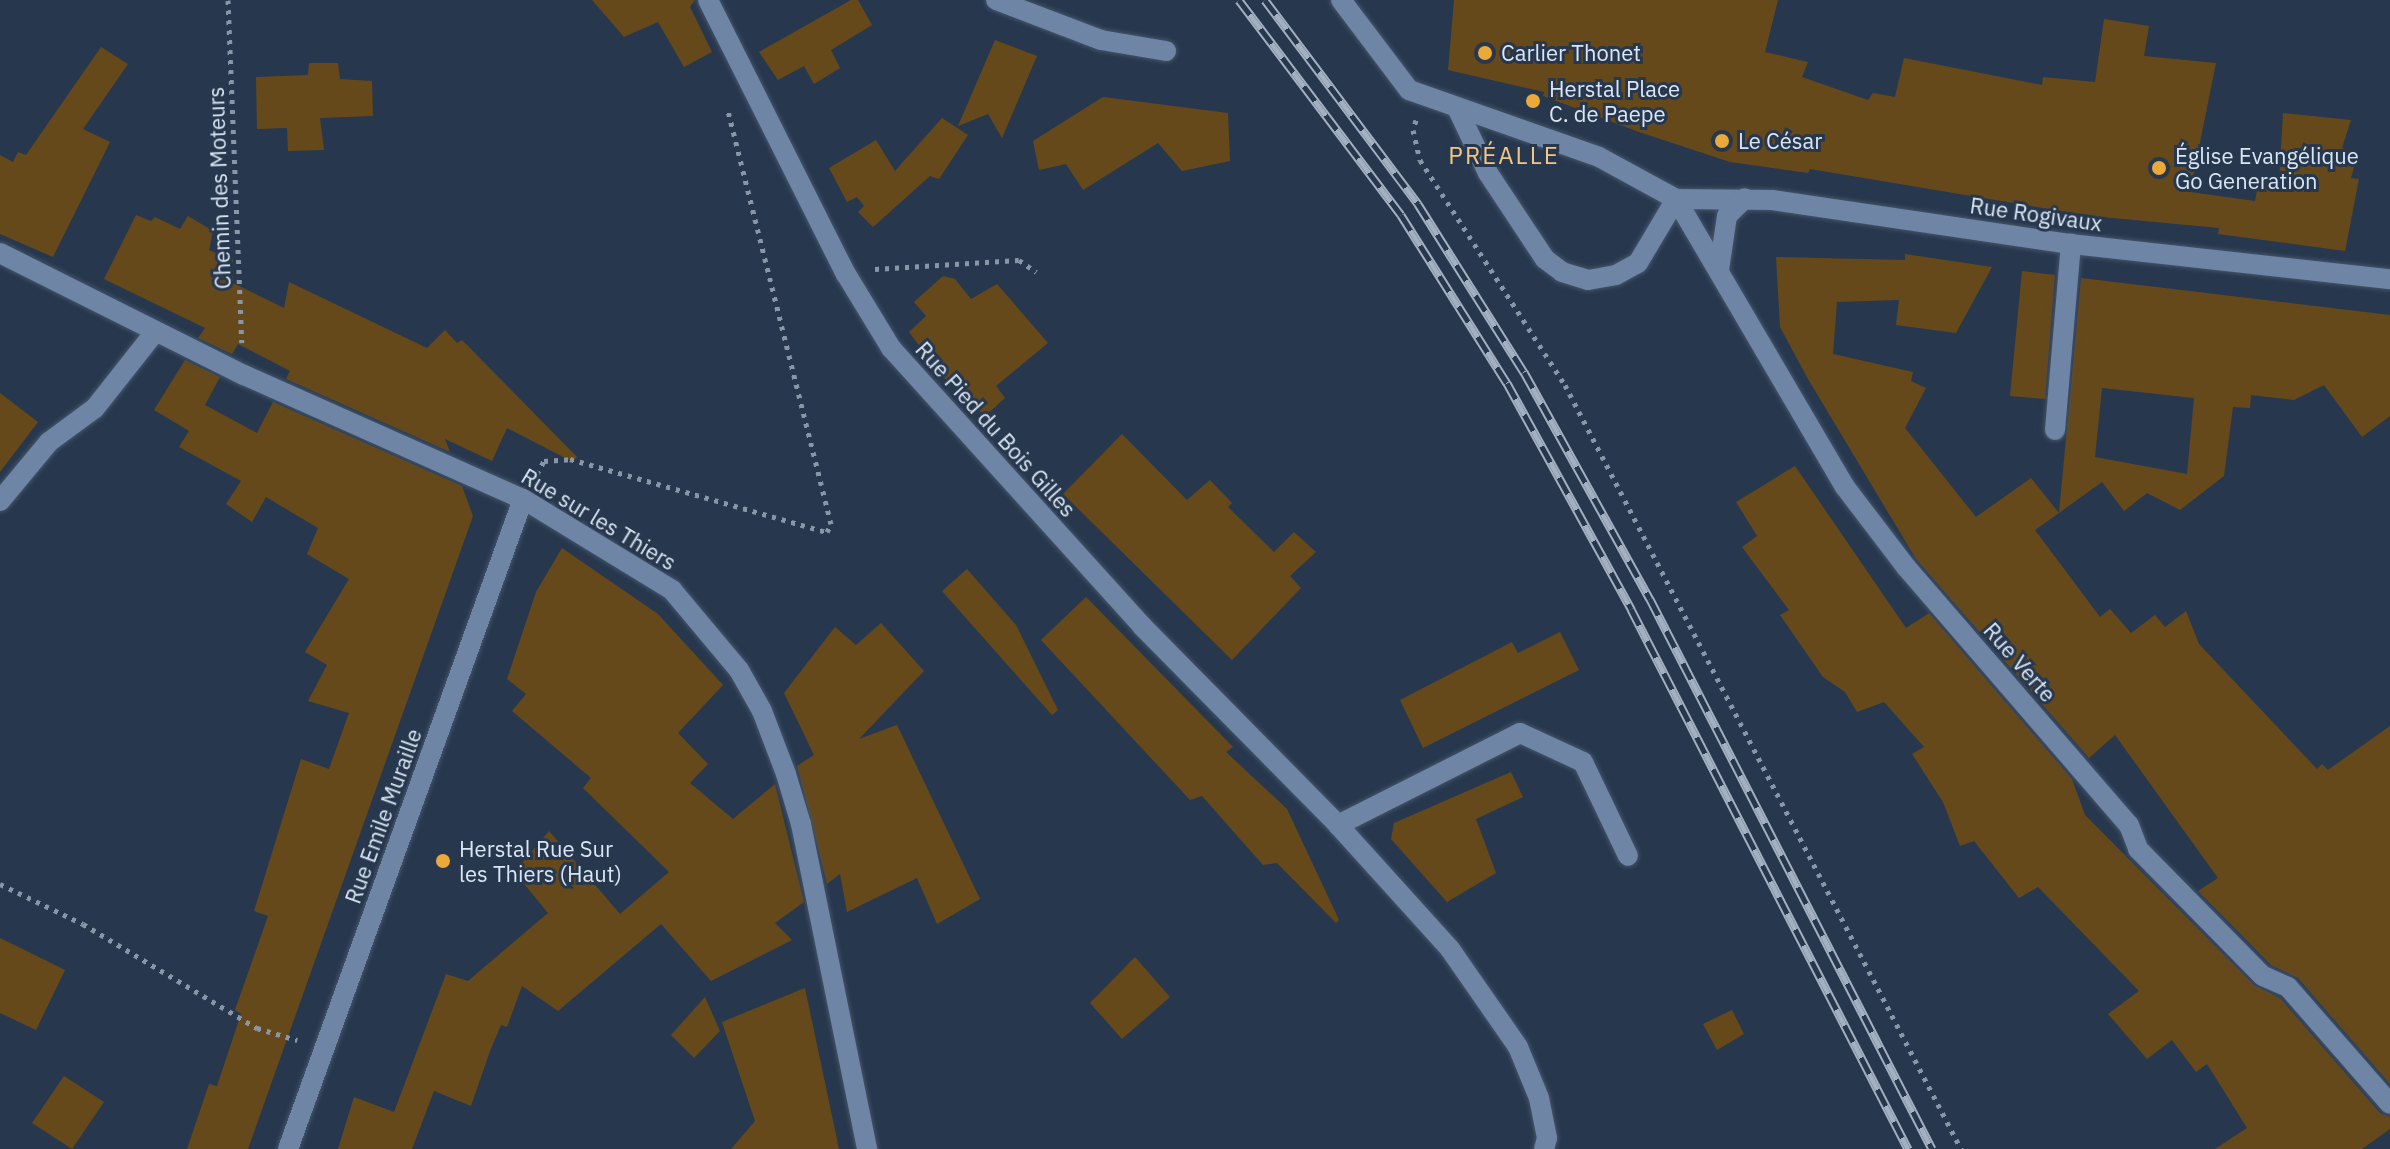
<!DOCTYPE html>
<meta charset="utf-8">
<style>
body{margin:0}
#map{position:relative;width:2390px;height:1149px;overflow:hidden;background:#27384e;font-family:"IBM Plex Sans",sans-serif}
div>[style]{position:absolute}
.building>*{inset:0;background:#66491b}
.path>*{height:5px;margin-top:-2.5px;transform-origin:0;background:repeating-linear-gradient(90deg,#8996a8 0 4px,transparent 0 10px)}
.roads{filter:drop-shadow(0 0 2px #445469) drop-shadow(0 0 2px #445469)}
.minor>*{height:20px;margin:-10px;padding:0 10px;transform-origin:10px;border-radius:10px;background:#6e85a5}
.rail>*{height:9px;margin-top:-4.5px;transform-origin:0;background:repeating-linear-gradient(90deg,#27384e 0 18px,#a3b0c1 0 36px);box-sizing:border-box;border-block:2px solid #a3b0c1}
.dots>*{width:22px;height:22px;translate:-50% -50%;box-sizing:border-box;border:4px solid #27384e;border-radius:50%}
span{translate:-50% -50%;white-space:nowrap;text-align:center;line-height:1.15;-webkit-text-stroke:6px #27384e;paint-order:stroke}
.poi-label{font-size:22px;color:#dbe6f4}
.left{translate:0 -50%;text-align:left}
.street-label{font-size:22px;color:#dbe6f4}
.neighbourhood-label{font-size:24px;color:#f4c683;letter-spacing:2px}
</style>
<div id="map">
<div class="building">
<i style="clip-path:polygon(592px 0,695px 0,690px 7px,712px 52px,684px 67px,658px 22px,624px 37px)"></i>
<i style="clip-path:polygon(851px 0,858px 0,872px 25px,831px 50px,840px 68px,814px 84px,804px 66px,778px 80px,759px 52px)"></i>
<i style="clip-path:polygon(1454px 0,1778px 0,1765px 52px,1808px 62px,1802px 77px,1868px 100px,1873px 93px,1895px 97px,1904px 58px,2042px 85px,2043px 77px,2095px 82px,2104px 19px,2149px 26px,2144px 56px,2216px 63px,2190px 192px,2255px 201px,2259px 180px,2279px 182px,2283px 113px,2351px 120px,2342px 148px,2358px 153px,2351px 178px,2359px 179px,2345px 251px,2218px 234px,2219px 228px,2091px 216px,1810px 169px,1808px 173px,1730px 162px,1639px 132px,1543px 96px,1544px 92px,1448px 70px)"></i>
<i style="clip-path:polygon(995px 40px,1037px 56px,1002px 138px,988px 114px,958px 126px)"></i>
<i style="clip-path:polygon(101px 47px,128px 64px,83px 129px,110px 142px,53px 257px,0 234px,0 155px,13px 162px,18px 152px,26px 155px)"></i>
<i style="clip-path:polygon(309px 63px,338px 63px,340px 79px,372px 81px,373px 116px,320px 118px,324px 150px,288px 151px,287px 128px,257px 129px,256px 77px,308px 75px)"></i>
<i style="clip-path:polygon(1103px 97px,1228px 113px,1230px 161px,1182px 171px,1158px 143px,1083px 190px,1066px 164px,1039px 170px,1033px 141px)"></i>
<i style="clip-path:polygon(942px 118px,968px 135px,939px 179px,930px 176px,873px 227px,858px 212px,864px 206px,857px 197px,847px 202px,829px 168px,876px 140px,895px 171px)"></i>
<i style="clip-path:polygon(136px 215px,151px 221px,155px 217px,180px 229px,188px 216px,213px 231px,209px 250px,233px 260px,233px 283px,284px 308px,289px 282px,427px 348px,445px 330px,457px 343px,462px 340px,577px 457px,573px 462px,507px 428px,492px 461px,445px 439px,450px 452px,286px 379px,290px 371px,238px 344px,232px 354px,198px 338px,205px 328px,104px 279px)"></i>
<i style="clip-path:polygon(1905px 254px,1992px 267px,1956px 333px,1896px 325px,1899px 300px,1837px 302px,1833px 354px,1913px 372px,1911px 381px,1926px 388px,1905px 428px,1976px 517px,2031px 478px,2059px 513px,2035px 530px,2100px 617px,2110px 609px,2131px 633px,2155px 615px,2165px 627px,2186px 611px,2199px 644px,2317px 769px,2322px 764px,2328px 770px,2390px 726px,2390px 1084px,2298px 978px,2271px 965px,2198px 891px,2218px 878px,2115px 735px,2089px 758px,1916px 559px,1808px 379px,1780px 327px,1776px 257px,1905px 260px)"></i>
<i style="clip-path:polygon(2022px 271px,2055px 275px,2045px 399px,2010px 396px)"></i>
<i style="clip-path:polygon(943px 276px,955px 279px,971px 299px,997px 284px,1048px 343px,996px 386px,1005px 398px,985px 416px,942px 376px,909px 332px,926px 316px,914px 302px)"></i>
<i style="clip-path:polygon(evenodd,2081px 278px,2390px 315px,2390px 416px,2362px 437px,2324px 385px,2294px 400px,2251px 395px,2250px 408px,2233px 407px,2224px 476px,2180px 510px,2147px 493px,2124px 511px,2102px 482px,2059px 513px,2081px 278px,2102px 388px,2194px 398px,2187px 474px,2095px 457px,2102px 388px)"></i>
<i style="clip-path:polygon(185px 360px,220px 377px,205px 405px,257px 433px,273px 402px,462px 486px,473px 516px,248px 1149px,187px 1149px,209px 1084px,217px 1086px,241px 1014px,235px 1010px,268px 916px,254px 911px,301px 759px,329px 769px,349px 713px,308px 701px,327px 665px,305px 652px,349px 579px,307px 554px,318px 528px,266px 497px,252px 522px,226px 504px,241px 481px,179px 447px,189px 431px,154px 410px)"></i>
<i style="clip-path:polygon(0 393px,38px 422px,0 472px)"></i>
<i style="clip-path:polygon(1122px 434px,1187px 500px,1210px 480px,1232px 503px,1228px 507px,1274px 552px,1294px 532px,1316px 552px,1290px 576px,1301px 588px,1232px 660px,1063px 494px)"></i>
<i style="clip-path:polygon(1795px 466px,1906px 628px,1929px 613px,2072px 779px,2085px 815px,2254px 985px,2280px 998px,2380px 1113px,2390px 1117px,2390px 1129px,2362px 1149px,2215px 1149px,2247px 1128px,2207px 1064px,2196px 1072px,2172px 1040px,2147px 1059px,2108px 1014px,2139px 991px,2038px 887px,2019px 898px,1974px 841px,1960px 846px,1943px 802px,1912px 754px,1924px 747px,1884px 702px,1857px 712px,1845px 692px,1823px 677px,1780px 615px,1789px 610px,1742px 547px,1757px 536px,1736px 502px)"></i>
<i style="clip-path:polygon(562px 548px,658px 614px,723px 685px,678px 733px,708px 764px,690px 783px,733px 819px,775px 784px,804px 902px,775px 923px,792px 940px,711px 981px,661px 924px,558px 1011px,522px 986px,507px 1027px,501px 1025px,490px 1051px,471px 1106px,434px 1091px,412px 1149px,338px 1149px,354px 1097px,394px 1112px,446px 974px,468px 981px,548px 913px,520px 879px,521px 864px,549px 831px,620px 914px,669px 872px,583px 788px,591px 778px,512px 711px,526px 694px,507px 679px,536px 592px)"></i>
<i style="clip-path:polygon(967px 569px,1016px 625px,1058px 710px,1052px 715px,942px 591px)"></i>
<i style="clip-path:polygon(1086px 597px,1233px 747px,1226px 752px,1287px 809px,1339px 920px,1336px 923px,1277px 863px,1263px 865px,1202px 796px,1190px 800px,1041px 640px)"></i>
<i style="clip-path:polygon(881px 623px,924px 671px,859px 739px,897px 725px,980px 899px,937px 924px,917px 878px,847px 912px,840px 874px,827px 884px,797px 766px,814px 755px,784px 693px,835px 627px,856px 645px)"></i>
<i style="clip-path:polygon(1560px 632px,1579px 670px,1423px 748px,1400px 700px,1512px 642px,1518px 653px)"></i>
<i style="clip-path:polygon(1511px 772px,1523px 797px,1476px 819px,1496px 873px,1447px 902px,1391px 839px,1394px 823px)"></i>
<i style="clip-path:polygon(0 938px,65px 970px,36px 1030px,0 1013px)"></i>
<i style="clip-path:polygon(1135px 957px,1170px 997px,1122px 1039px,1090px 1003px)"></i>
<i style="clip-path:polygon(805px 988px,839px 1149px,731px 1149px,755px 1121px,722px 1022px)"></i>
<i style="clip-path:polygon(705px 997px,720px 1031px,694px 1058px,671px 1035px)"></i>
<i style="clip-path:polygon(1732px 1010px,1744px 1034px,1717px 1050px,1703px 1024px)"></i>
<i style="clip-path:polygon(64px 1076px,104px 1102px,72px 1149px,32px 1123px)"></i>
</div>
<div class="path">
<i style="left:228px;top:0;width:343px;rotate:87.7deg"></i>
<i style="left:1416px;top:120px;width:10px;rotate:107deg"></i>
<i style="left:1413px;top:130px;width:31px;rotate:77deg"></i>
<i style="left:1420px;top:160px;width:268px;rotate:57.2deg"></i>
<i style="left:1565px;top:385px;width:861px;rotate:62.6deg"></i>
<i style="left:875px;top:269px;width:144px;rotate:-3.6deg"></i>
<i style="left:1019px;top:260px;width:21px;rotate:35deg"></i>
<i style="left:537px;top:474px;width:15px;rotate:-62deg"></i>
<i style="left:544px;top:461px;width:26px;rotate:-4deg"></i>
<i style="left:570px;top:459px;width:267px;rotate:15.9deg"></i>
<i style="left:827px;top:532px;width:9px;rotate:-63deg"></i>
<i style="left:831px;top:524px;width:427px;rotate:-104deg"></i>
<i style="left:0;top:884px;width:92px;rotate:25.7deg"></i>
<i style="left:83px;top:924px;width:203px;rotate:30.9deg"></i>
<i style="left:257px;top:1028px;width:42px;rotate:16.7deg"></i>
</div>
<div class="roads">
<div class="minor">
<i style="left:708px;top:0;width:307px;rotate:63.3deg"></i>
<i style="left:846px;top:274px;width:87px;rotate:58.7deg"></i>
<i style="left:891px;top:348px;width:375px;rotate:47.9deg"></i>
<i style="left:1142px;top:626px;width:279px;rotate:45.4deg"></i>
<i style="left:1338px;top:825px;width:167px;rotate:47.9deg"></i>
<i style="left:1450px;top:949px;width:119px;rotate:55.2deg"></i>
<i style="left:1518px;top:1047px;width:55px;rotate:67.6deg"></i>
<i style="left:1539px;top:1098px;width:41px;rotate:78.7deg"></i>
<i style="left:1547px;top:1138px;width:11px;rotate:105deg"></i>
<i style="left:996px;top:0;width:112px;rotate:20.9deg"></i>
<i style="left:1101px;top:40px;width:66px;rotate:9.6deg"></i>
<i style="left:1341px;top:0;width:113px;rotate:52.9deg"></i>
<i style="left:1409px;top:90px;width:201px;rotate:19.4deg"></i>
<i style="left:1599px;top:157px;width:88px;rotate:28.6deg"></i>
<i style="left:1676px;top:199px;width:334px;rotate:59.6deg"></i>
<i style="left:1845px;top:487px;width:101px;rotate:52.7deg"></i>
<i style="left:1906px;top:567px;width:341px;rotate:49.2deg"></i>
<i style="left:2129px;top:825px;width:26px;rotate:69deg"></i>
<i style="left:2138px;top:849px;width:178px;rotate:45.5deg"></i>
<i style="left:2263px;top:976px;width:27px;rotate:24deg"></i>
<i style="left:2288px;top:987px;width:155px;rotate:48.9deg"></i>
<i style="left:1457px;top:108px;width:72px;rotate:64.5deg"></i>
<i style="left:1488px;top:173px;width:103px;rotate:56.5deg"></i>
<i style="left:1545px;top:259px;width:21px;rotate:37deg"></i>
<i style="left:1562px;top:272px;width:27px;rotate:17deg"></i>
<i style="left:1588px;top:280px;width:28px;rotate:-10deg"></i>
<i style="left:1616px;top:275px;width:25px;rotate:-29deg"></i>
<i style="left:1638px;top:263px;width:74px;rotate:-59.3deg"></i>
<i style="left:1676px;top:199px;width:96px;rotate:0.6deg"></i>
<i style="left:1772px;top:200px;width:302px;rotate:8.4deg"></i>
<i style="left:2071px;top:244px;width:321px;rotate:6.3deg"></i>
<i style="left:0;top:253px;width:273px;rotate:26.6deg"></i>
<i style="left:244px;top:375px;width:305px;rotate:24deg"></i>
<i style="left:523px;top:499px;width:175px;rotate:31.4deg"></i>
<i style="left:672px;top:590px;width:104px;rotate:50.1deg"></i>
<i style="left:739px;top:670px;width:47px;rotate:60.7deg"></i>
<i style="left:762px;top:711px;width:67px;rotate:69.1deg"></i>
<i style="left:786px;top:774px;width:52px;rotate:73.3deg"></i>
<i style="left:801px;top:824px;width:332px;rotate:78.5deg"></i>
<i style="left:1719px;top:270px;width:55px;rotate:-81.6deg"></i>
<i style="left:1727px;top:216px;width:25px;rotate:-45deg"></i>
<i style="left:2055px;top:430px;width:187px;rotate:-85.1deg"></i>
<i style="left:0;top:501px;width:77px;rotate:-50.3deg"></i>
<i style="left:49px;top:442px;width:57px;rotate:-36.5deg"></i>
<i style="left:95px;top:408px;width:97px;rotate:-51.7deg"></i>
<i style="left:1338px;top:825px;width:204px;rotate:-26.8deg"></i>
<i style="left:1520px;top:733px;width:69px;rotate:24.7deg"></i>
<i style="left:1583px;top:762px;width:104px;rotate:64.4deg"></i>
<i style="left:288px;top:1149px;width:691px;rotate:-70.12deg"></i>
</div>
</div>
<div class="rail">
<i style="left:1239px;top:0;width:269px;rotate:53deg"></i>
<i style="left:1401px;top:215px;width:199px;rotate:57.8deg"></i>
<i style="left:1507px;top:383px;width:258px;rotate:61.2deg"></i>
<i style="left:1631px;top:609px;width:607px;rotate:62.84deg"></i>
<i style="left:1265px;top:0;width:255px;rotate:53.1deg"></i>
<i style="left:1418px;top:204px;width:199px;rotate:57.8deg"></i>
<i style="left:1524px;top:372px;width:260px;rotate:61deg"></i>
<i style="left:1650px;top:599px;width:618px;rotate:62.85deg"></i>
</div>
<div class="dots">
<i style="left:1485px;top:53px;background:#eba939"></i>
<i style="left:1533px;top:101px;background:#eba939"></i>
<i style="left:1722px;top:141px;background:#eba939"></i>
<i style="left:2159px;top:168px;background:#eba939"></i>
<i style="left:443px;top:861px;background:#eba939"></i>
</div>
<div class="poi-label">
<span class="left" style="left:1501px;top:53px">Carlier Thonet</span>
<span class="left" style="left:1549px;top:101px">Herstal Place<br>C. de Paepe</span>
<span class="left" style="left:1738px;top:141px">Le César</span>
<span class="left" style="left:2175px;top:168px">Église Evangélique<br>Go Generation</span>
<span class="left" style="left:459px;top:861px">Herstal Rue Sur<br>les Thiers (Haut)</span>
</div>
<div class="street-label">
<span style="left:219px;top:188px;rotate:-92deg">Chemin des Moteurs</span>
<span style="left:2036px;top:214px;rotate:8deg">Rue Rogivaux</span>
<span style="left:996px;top:429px;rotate:48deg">Rue Pied du Bois Gilles</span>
<span style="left:599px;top:519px;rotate:31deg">Rue sur les Thiers</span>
<span style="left:2020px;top:662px;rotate:49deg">Rue Verte</span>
<span style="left:383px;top:816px;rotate:-70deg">Rue Emile Muraille</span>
</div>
<div class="neighbourhood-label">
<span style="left:1504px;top:156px">PRÉALLE</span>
</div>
</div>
